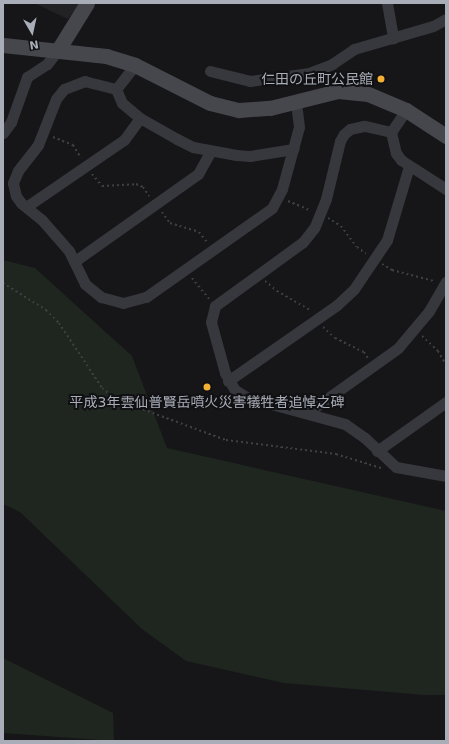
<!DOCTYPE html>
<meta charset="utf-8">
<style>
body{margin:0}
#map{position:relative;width:449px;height:744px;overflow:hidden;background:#161618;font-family:"DejaVu Sans","Noto Sans JP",sans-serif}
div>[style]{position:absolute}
.built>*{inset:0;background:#222225}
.green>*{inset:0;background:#1e261f}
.path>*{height:2px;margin-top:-1px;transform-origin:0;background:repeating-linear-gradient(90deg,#3d3f44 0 2px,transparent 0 5px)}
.street>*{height:11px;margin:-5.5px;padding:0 5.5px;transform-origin:5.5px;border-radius:5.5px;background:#37383d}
.secondary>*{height:15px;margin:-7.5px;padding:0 7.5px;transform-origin:7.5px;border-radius:7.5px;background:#45474d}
.dots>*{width:11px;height:11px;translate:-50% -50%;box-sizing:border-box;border:2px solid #111113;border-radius:50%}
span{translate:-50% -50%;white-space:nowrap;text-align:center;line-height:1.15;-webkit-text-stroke:4px #111113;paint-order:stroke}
.poi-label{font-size:14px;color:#a8adb8}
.right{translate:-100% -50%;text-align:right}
.frame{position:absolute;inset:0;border:4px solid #a8adb8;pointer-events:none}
.north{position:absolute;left:12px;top:12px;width:40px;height:40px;-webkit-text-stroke:3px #111113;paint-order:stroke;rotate:171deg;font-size:11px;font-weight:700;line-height:16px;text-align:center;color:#a8adb8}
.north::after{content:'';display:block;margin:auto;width:14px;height:18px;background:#a8adb8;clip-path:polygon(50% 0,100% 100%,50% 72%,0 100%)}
</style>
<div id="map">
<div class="built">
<i style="clip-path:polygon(34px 3px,80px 3px,68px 19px)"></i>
</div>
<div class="green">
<i style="clip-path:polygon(3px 260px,35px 268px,132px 356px,167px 448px,446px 511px,446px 695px,424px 695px,284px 683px,186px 661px,142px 629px,20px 512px,3px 504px)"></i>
<i style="clip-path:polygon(3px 658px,113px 713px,114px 741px,3px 733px)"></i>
</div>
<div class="path">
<i style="left:53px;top:137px;width:22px;rotate:22deg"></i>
<i style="left:73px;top:145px;width:15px;rotate:58deg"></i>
<i style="left:92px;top:174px;width:16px;rotate:50deg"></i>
<i style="left:102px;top:186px;width:34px;rotate:-3deg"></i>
<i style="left:136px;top:184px;width:8px;rotate:23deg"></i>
<i style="left:143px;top:187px;width:11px;rotate:56deg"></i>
<i style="left:288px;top:201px;width:25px;rotate:23deg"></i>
<i style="left:162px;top:212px;width:14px;rotate:54deg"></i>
<i style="left:170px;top:223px;width:30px;rotate:17deg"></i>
<i style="left:199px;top:232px;width:13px;rotate:51deg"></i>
<i style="left:328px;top:218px;width:15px;rotate:32deg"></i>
<i style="left:341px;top:226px;width:26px;rotate:53deg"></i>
<i style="left:357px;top:247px;width:11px;rotate:38deg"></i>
<i style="left:382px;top:264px;width:12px;rotate:31deg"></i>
<i style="left:392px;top:270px;width:43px;rotate:14.7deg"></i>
<i style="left:192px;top:278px;width:27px;rotate:51deg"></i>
<i style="left:265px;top:281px;width:16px;rotate:40deg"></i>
<i style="left:277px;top:291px;width:39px;rotate:30deg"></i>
<i style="left:3px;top:283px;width:51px;rotate:32.1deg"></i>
<i style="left:46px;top:310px;width:18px;rotate:45deg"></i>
<i style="left:59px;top:323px;width:78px;rotate:56.5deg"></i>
<i style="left:102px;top:388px;width:17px;rotate:40deg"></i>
<i style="left:115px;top:399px;width:118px;rotate:20.3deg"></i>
<i style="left:226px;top:440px;width:111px;rotate:7.3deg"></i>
<i style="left:336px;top:454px;width:47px;rotate:17.3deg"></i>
<i style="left:323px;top:327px;width:16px;rotate:43deg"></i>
<i style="left:335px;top:338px;width:32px;rotate:26deg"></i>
<i style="left:364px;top:352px;width:7px;rotate:56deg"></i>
<i style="left:422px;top:336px;width:22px;rotate:43deg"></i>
<i style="left:438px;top:351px;width:16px;rotate:60deg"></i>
</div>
<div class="street">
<i style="left:387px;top:3px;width:36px;rotate:80deg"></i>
<i style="left:135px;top:65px;width:31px;rotate:128deg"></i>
<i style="left:116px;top:89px;width:15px;rotate:67deg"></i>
<i style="left:122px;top:103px;width:23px;rotate:40deg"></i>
<i style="left:140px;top:118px;width:43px;rotate:29.6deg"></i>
<i style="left:177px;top:139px;width:18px;rotate:27deg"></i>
<i style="left:193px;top:147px;width:44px;rotate:10.5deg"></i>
<i style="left:236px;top:155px;width:14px;rotate:4deg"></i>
<i style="left:250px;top:156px;width:44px;rotate:-9.2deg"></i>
<i style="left:210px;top:71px;width:41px;rotate:14deg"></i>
<i style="left:250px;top:81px;width:60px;rotate:-7.7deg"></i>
<i style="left:309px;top:73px;width:25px;rotate:-21deg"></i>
<i style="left:332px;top:64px;width:27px;rotate:-34deg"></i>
<i style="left:354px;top:49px;width:82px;rotate:-16.2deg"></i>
<i style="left:433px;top:26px;width:15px;rotate:-28deg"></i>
<i style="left:116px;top:89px;width:32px;rotate:-166deg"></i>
<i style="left:85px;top:81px;width:22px;rotate:159deg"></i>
<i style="left:64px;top:89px;width:13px;rotate:129deg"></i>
<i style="left:56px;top:99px;width:49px;rotate:111.4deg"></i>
<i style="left:38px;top:145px;width:33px;rotate:128deg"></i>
<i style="left:18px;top:171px;width:13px;rotate:113deg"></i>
<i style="left:13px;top:183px;width:13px;rotate:77deg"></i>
<i style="left:16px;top:196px;width:9px;rotate:54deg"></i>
<i style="left:21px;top:203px;width:27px;rotate:39deg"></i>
<i style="left:42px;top:220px;width:41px;rotate:48.9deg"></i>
<i style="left:69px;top:251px;width:37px;rotate:64deg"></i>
<i style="left:85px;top:284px;width:21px;rotate:39deg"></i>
<i style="left:101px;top:297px;width:23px;rotate:15deg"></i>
<i style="left:123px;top:303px;width:24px;rotate:-15deg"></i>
<i style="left:146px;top:297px;width:154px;rotate:-35.2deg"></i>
<i style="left:272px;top:208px;width:21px;rotate:-62deg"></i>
<i style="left:282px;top:189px;width:64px;rotate:-74.7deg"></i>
<i style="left:299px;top:127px;width:25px;rotate:-97deg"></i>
<i style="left:406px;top:110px;width:27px;rotate:124deg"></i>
<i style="left:391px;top:132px;width:22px;rotate:77deg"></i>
<i style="left:396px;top:153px;width:9px;rotate:54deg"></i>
<i style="left:401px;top:160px;width:54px;rotate:32.8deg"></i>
<i style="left:391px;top:132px;width:28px;rotate:-167deg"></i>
<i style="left:364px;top:126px;width:14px;rotate:168deg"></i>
<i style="left:350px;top:129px;width:8px;rotate:140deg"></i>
<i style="left:344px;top:134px;width:8px;rotate:120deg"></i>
<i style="left:340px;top:141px;width:60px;rotate:103.6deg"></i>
<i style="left:326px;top:199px;width:31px;rotate:112deg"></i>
<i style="left:314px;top:228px;width:18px;rotate:128deg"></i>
<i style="left:303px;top:242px;width:109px;rotate:144deg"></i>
<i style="left:215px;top:306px;width:16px;rotate:104deg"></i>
<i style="left:211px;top:322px;width:53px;rotate:74.6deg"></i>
<i style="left:225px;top:373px;width:20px;rotate:60deg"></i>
<i style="left:235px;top:390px;width:13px;rotate:32deg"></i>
<i style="left:246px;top:397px;width:103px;rotate:15.3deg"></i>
<i style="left:345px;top:424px;width:24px;rotate:35deg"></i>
<i style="left:365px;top:438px;width:42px;rotate:43.1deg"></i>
<i style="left:396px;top:467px;width:51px;rotate:10.2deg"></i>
<i style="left:3px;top:133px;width:14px;rotate:-54deg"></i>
<i style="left:11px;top:122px;width:48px;rotate:-70.4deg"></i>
<i style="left:27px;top:77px;width:24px;rotate:-33deg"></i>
<i style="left:47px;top:64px;width:18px;rotate:-52deg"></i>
<i style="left:26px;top:207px;width:119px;rotate:-34.4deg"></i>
<i style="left:124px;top:140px;width:27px;rotate:-54deg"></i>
<i style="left:75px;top:261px;width:151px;rotate:-35.3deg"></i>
<i style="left:198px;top:174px;width:26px;rotate:-61deg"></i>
<i style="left:228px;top:381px;width:133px;rotate:-34.9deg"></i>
<i style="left:337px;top:305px;width:23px;rotate:-43deg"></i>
<i style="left:354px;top:289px;width:59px;rotate:-56deg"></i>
<i style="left:387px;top:240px;width:77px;rotate:-73.4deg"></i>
<i style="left:307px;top:413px;width:112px;rotate:-35.5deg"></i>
<i style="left:398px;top:348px;width:48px;rotate:-50deg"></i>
<i style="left:429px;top:311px;width:34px;rotate:-60deg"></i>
<i style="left:377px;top:451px;width:85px;rotate:-35.4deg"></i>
</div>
<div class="secondary">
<i style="left:3px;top:45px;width:104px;rotate:6.1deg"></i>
<i style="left:106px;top:56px;width:30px;rotate:17deg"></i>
<i style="left:135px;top:65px;width:84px;rotate:26.9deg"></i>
<i style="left:210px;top:103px;width:30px;rotate:14deg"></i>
<i style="left:239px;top:110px;width:31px;rotate:-4deg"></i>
<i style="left:270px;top:108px;width:70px;rotate:-14deg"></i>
<i style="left:338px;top:91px;width:30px;rotate:6deg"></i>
<i style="left:368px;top:94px;width:41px;rotate:22.8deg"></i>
<i style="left:406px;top:110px;width:48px;rotate:33deg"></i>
<i style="left:58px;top:50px;width:55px;rotate:-58.3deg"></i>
</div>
<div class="dots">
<i style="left:381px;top:79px;background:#f2b134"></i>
<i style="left:207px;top:387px;background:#f2b134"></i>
</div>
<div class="poi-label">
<span class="right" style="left:373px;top:79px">仁田の丘町公民館</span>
<span style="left:207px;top:402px">平成3年雲仙普賢岳噴火災害犠牲者追悼之碑</span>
</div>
<div class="frame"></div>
<div class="north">N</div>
</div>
